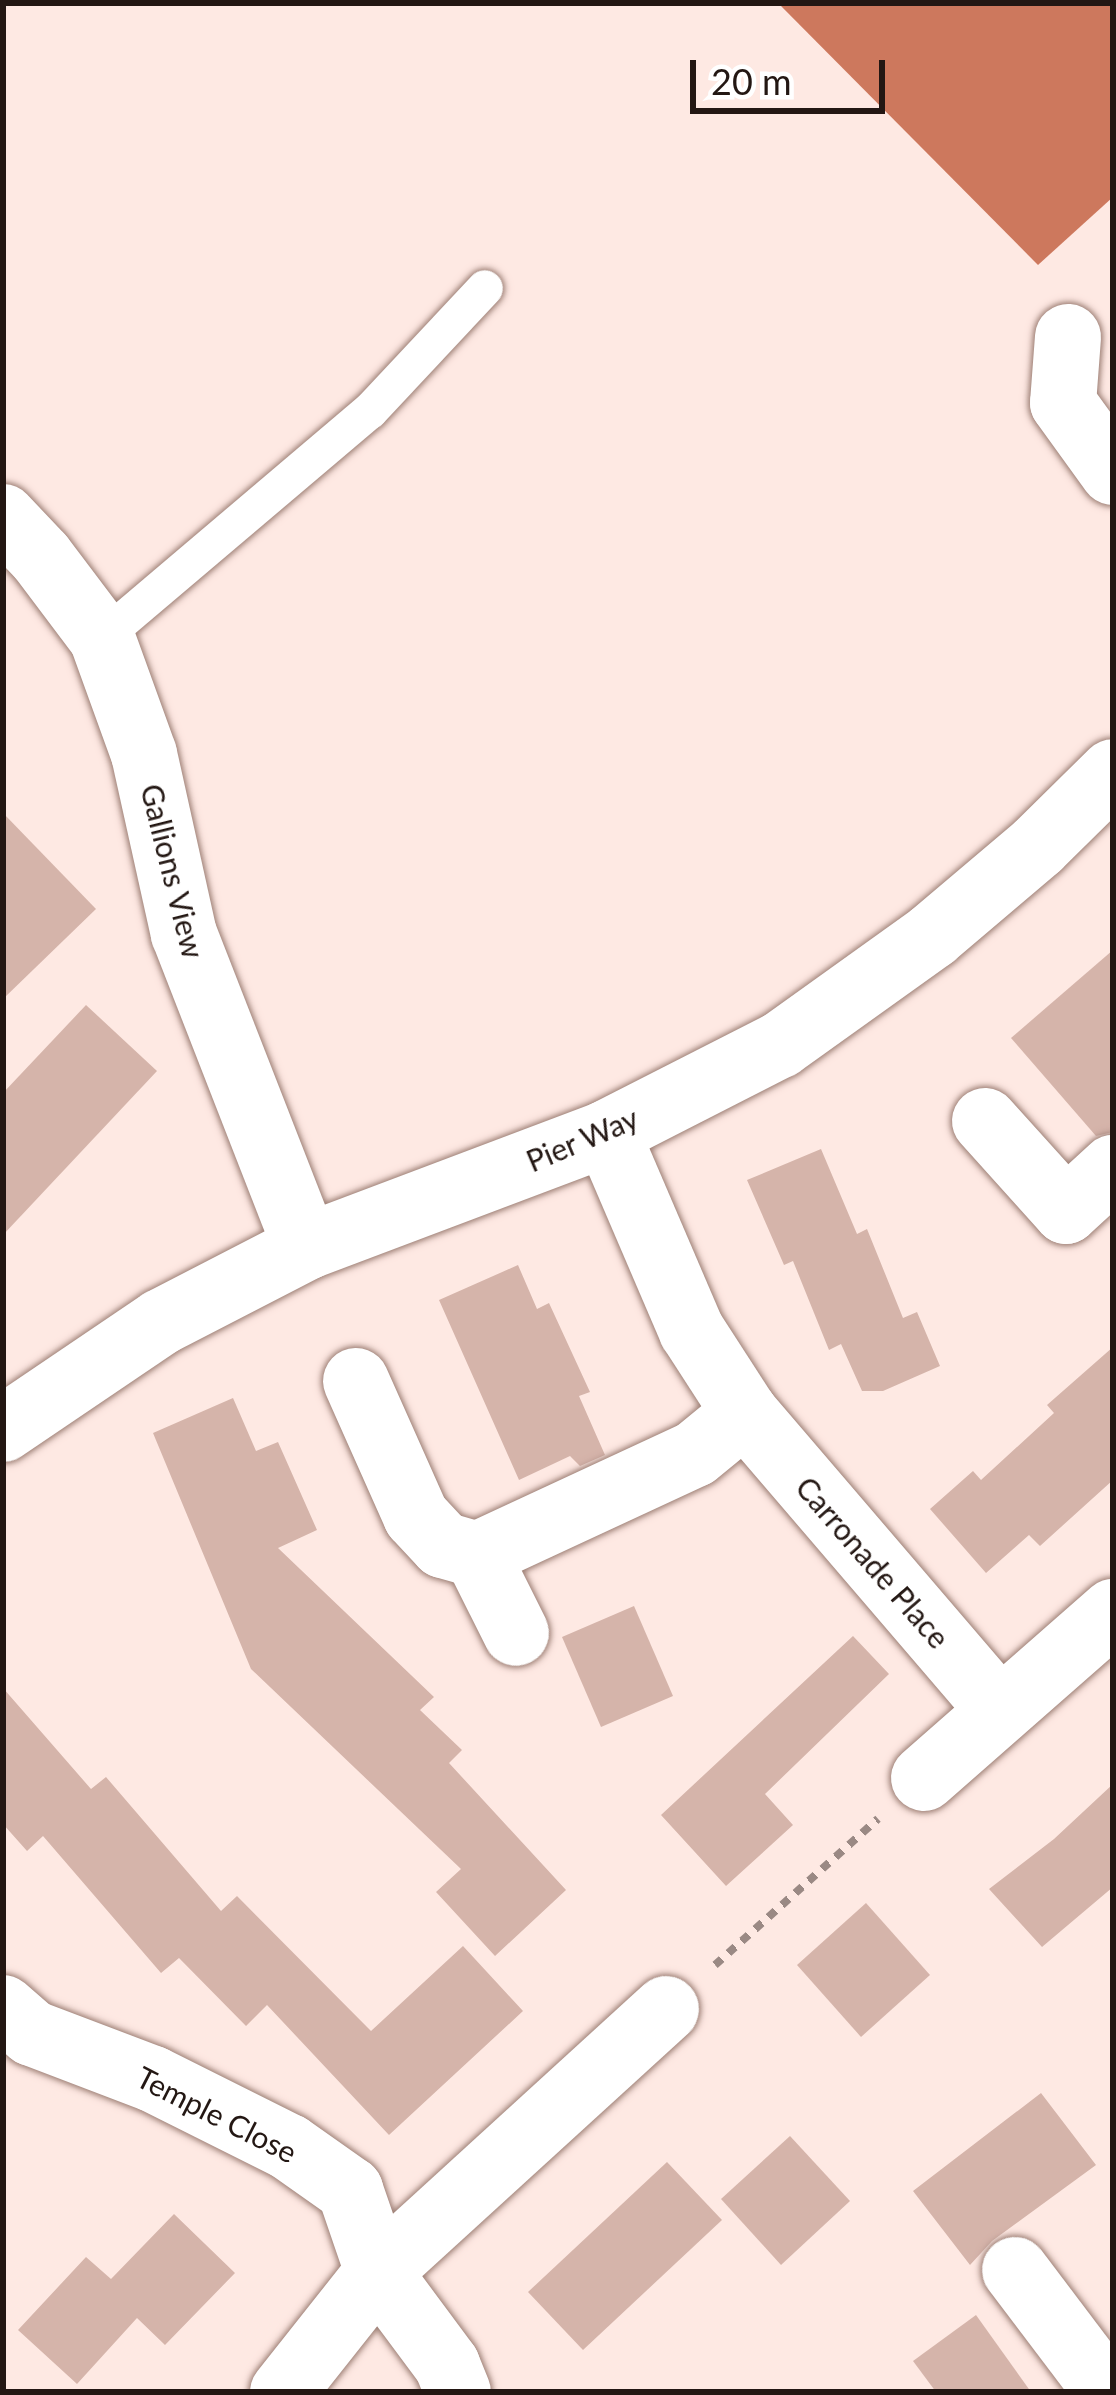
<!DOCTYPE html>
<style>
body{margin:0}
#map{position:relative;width:1116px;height:2395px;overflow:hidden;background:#fee9e3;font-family:Lato,sans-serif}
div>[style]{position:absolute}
.water>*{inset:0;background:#cd785d}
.building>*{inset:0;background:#d5b4aa}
.path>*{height:8px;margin-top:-4px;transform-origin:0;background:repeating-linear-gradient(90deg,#9a8984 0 9px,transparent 0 18px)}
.roads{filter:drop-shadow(0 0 3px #9d7f75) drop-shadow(0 0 3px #9d7f75)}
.service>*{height:36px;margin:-18px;padding:0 18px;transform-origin:18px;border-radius:18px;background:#fff}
.minor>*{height:66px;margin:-33px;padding:0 33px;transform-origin:33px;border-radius:33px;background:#fff}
span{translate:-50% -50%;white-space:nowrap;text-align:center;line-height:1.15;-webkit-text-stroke:12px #fff;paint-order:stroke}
.street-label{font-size:30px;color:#231713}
.frame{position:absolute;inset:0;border:6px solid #231713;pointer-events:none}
.scale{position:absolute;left:690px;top:60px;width:195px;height:54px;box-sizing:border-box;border:6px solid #231713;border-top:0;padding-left:15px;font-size:36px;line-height:42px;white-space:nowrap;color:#231713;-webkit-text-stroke:9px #fff;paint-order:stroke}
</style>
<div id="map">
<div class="water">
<i style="clip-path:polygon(778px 3px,1113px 3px,1113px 197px,1038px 265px)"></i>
</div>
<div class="building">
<i style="clip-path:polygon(3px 813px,96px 909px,3px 999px)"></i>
<i style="clip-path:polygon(1113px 950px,1113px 1132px,1096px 1136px,1011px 1038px)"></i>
<i style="clip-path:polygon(86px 1005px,157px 1071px,3px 1235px,3px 1093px)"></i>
<i style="clip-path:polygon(821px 1149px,857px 1234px,867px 1229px,903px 1318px,917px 1312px,940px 1366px,883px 1391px,862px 1391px,841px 1344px,829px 1350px,793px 1261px,784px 1265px,747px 1180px)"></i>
<i style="clip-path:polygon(518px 1265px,537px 1309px,549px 1303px,590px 1392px,579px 1396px,605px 1455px,580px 1466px,570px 1456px,519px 1480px,439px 1300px)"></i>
<i style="clip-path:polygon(1113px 1347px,1113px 1480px,1040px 1546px,1029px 1535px,986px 1573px,930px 1509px,973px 1471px,981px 1480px,1054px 1413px,1047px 1405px)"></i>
<i style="clip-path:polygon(233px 1398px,256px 1451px,278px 1442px,317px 1530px,278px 1548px,434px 1697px,420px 1710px,462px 1750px,449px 1763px,566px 1890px,495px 1956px,436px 1892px,461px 1869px,251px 1669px,153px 1433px)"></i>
<i style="clip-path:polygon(634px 1606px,673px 1696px,601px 1727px,562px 1637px)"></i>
<i style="clip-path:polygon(853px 1636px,889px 1674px,765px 1794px,793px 1825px,726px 1886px,661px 1815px)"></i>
<i style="clip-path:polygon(3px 1688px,91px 1789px,106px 1777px,221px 1911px,237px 1896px,371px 2031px,463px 1946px,523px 2011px,389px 2135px,267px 2005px,246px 2026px,179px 1958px,161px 1973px,43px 1836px,27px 1851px,3px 1824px)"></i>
<i style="clip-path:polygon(1113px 1784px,1113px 1887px,1042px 1947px,989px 1889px,1054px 1839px)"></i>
<i style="clip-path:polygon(866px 1903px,930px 1975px,861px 2037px,797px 1965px)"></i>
<i style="clip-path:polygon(1041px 2093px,1096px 2165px,992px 2241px,970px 2265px,913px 2191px)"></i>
<i style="clip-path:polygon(790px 2136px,850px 2201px,781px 2265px,721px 2199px)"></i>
<i style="clip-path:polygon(667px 2162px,722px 2220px,583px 2350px,528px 2292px)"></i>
<i style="clip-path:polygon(174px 2214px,235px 2273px,165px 2345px,137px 2318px,77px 2384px,18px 2330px,86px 2257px,111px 2279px)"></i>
<i style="clip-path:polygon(976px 2315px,1031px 2392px,936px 2392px,913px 2361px)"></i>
</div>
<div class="path">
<i style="left:715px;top:1965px;width:219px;rotate:-41.9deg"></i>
</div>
<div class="roads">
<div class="service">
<i style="left:102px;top:638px;width:351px;rotate:-40.3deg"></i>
<i style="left:370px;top:411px;width:168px;rotate:-46.9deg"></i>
</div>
<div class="minor">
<i style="left:1068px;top:337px;width:66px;rotate:94.3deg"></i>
<i style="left:1063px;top:403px;width:85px;rotate:54.1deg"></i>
<i style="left:3px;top:517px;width:55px;rotate:46.5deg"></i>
<i style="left:41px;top:557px;width:101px;rotate:53deg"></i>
<i style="left:102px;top:638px;width:123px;rotate:70.1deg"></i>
<i style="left:144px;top:754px;width:184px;rotate:77.5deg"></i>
<i style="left:184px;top:934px;width:336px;rotate:68.7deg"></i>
<i style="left:985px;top:1121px;width:121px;rotate:48deg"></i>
<i style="left:1066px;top:1211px;width:64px;rotate:-42.5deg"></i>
<i style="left:607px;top:1133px;width:215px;rotate:66.8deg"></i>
<i style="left:692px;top:1331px;width:98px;rotate:57.1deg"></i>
<i style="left:745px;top:1413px;width:392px;rotate:49.4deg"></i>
<i style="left:356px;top:1381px;width:148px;rotate:66deg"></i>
<i style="left:416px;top:1516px;width:40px;rotate:47deg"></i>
<i style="left:443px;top:1545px;width:35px;rotate:16deg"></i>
<i style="left:477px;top:1555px;width:240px;rotate:-24.9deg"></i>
<i style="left:695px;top:1454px;width:65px;rotate:-39.4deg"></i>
<i style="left:3px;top:1429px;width:191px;rotate:-34.1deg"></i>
<i style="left:161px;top:1322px;width:163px;rotate:-27.3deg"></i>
<i style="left:306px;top:1247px;width:322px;rotate:-20.7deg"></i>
<i style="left:607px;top:1133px;width:194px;rotate:-27deg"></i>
<i style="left:780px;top:1045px;width:187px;rotate:-35.6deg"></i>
<i style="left:932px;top:936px;width:139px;rotate:-40.3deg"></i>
<i style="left:1038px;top:846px;width:105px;rotate:-44.6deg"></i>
<i style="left:477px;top:1555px;width:87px;rotate:63.4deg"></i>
<i style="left:924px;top:1778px;width:252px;rotate:-41.3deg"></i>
<i style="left:3px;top:2008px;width:38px;rotate:41deg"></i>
<i style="left:32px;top:2033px;width:129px;rotate:20.8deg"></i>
<i style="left:153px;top:2079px;width:152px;rotate:26.6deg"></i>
<i style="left:289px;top:2147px;width:75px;rotate:35.2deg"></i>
<i style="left:350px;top:2190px;width:87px;rotate:71.1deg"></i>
<i style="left:378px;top:2272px;width:116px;rotate:53.4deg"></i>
<i style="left:447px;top:2365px;width:29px;rotate:68deg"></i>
<i style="left:1015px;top:2270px;width:134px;rotate:52.9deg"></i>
<i style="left:283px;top:2392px;width:153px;rotate:-51.6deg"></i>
<i style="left:378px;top:2272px;width:390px;rotate:-42.4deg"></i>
</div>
</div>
<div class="street-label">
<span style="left:173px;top:871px;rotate:76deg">Gallions View</span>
<span style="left:582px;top:1139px;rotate:-23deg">Pier Way</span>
<span style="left:873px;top:1562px;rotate:49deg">Carronade Place</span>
<span style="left:217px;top:2114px;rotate:27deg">Temple Close</span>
</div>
<div class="frame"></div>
<div class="scale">20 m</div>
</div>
